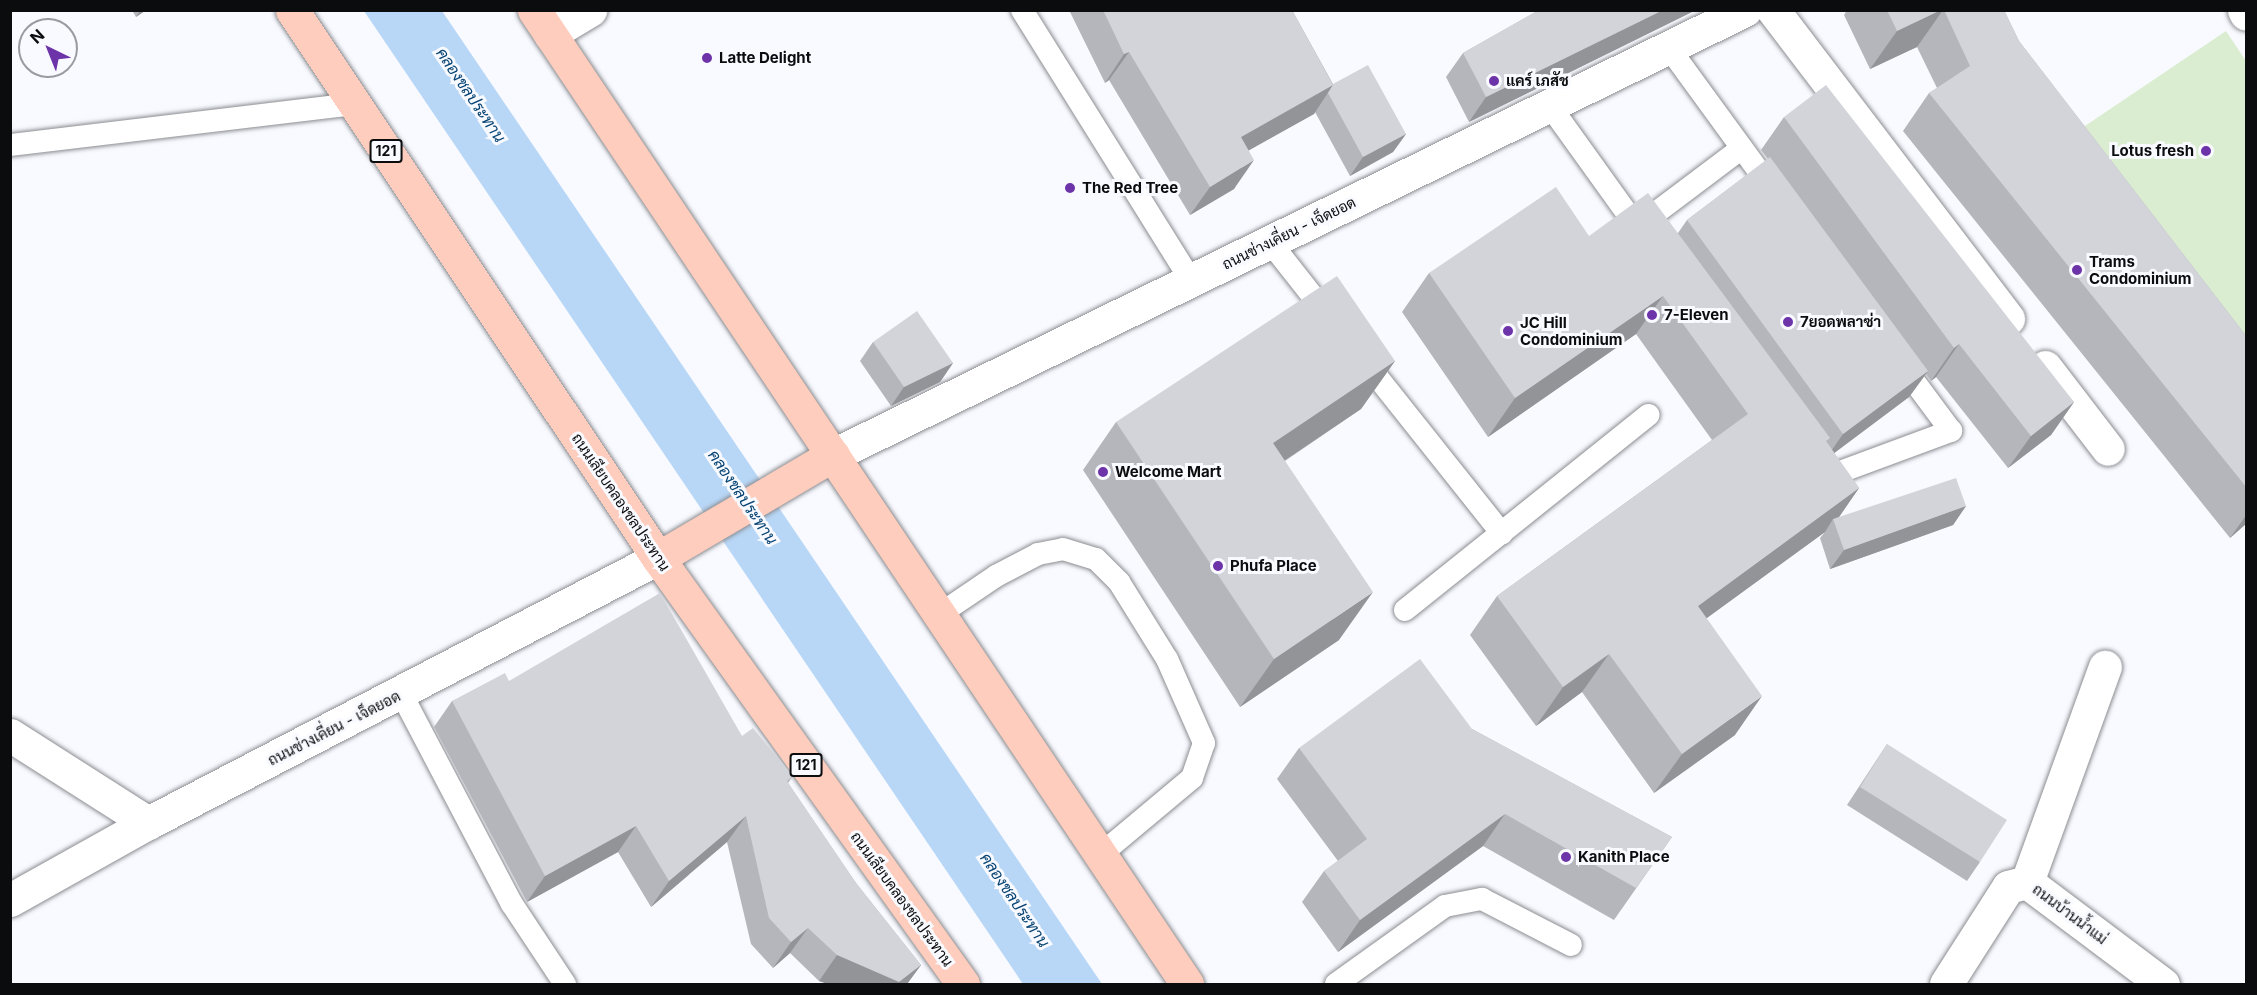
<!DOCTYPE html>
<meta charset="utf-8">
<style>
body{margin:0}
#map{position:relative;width:2257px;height:995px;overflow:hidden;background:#f8faff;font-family:Inter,Sarabun,sans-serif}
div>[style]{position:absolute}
.green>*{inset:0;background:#dbedd0}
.water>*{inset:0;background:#b8d7f7}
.roads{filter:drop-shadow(0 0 2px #8b8d91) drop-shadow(0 0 2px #8b8d91)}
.service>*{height:22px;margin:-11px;padding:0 11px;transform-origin:11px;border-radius:11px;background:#fff}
.minor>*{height:33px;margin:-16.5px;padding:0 16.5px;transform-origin:16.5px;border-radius:16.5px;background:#fff}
.primary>*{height:33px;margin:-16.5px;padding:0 16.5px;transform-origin:16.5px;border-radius:16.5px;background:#ffcdbd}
.wall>*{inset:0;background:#b5b6bb}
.shaded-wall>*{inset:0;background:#939498}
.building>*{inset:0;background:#d2d4d9}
.dots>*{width:16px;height:16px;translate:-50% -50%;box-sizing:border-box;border:3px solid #f8faff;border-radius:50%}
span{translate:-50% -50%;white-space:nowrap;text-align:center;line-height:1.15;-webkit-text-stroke:6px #f8faff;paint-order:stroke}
.shield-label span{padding:2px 4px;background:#f8faff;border:2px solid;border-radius:4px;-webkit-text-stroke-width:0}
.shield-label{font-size:14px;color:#0b0c0d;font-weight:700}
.poi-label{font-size:15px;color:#0b0c0d;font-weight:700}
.left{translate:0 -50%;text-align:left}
.right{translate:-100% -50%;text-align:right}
.street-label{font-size:15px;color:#0b0c0d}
.water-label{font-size:16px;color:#074373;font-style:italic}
.frame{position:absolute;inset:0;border:12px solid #0b0c0d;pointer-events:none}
.north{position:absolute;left:18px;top:18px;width:60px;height:60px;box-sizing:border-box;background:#f8faff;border:2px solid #999b9e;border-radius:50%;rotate:317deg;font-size:16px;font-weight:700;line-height:24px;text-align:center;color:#0b0c0d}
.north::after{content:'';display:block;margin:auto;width:21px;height:27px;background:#6d33a9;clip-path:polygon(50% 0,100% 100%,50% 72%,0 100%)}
</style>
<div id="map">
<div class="green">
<i style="clip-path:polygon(2226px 31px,2246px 61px,2246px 360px,2076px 132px)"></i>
</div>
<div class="water">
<i style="clip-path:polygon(364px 11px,442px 11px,1102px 984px,1023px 984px)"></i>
</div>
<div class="roads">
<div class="service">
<i style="left:1022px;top:10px;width:319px;rotate:58deg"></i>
<i style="left:1669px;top:48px;width:178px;rotate:53.9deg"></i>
<i style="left:1550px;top:106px;width:158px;rotate:54.3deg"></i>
<i style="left:10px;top:145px;width:346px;rotate:-6.8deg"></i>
<i style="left:1637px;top:227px;width:131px;rotate:-37deg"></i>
<i style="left:1270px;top:242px;width:95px;rotate:51.8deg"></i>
<i style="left:1363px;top:359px;width:223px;rotate:51.5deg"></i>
<i style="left:1821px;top:479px;width:139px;rotate:-20.3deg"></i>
<i style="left:1951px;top:431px;width:87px;rotate:-126.6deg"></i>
<i style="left:1405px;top:610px;width:312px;rotate:-38.7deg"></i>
<i style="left:940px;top:614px;width:68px;rotate:-34.2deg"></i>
<i style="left:996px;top:576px;width:47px;rotate:-27.6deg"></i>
<i style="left:1038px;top:554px;width:25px;rotate:-11deg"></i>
<i style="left:1063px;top:549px;width:34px;rotate:17deg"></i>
<i style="left:1096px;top:559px;width:33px;rotate:45deg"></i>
<i style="left:1119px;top:582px;width:91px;rotate:58.1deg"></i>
<i style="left:1167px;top:659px;width:92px;rotate:66.2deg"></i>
<i style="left:1204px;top:743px;width:37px;rotate:109deg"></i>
<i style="left:1192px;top:778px;width:120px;rotate:140.1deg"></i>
<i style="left:401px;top:693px;width:238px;rotate:62.3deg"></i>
<i style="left:512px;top:904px;width:96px;rotate:56.5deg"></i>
<i style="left:1336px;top:984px;width:134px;rotate:-35.6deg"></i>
<i style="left:1445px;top:906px;width:38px;rotate:-11deg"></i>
<i style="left:1482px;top:899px;width:100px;rotate:27.3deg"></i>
</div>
<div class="minor">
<i style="left:1773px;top:10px;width:388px;rotate:52.7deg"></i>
<i style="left:2244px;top:10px;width:4px;rotate:63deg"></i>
<i style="left:550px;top:34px;width:47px;rotate:-31deg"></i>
<i style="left:2045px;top:367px;width:103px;rotate:52.5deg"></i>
<i style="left:833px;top:455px;width:1015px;rotate:-26.01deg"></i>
<i style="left:10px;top:735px;width:164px;rotate:32.5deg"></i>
<i style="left:2027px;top:882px;width:229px;rotate:-70.1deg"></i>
<i style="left:10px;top:900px;width:158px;rotate:-29.2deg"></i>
<i style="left:148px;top:823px;width:575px;rotate:-27.46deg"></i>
<i style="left:1946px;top:984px;width:115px;rotate:-57.4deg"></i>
<i style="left:2008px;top:887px;width:20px;rotate:-15deg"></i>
<i style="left:2027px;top:882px;width:170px;rotate:36.9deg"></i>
</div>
<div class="primary">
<i style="left:292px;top:10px;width:659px;rotate:56.26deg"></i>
<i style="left:658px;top:558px;width:524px;rotate:54.4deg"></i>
<i style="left:534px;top:10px;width:1173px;rotate:56.16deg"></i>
<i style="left:658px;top:558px;width:203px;rotate:-30.5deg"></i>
</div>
</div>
<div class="wall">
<i style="clip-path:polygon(132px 10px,146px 10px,136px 17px)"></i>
<i style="clip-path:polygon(1069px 10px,1292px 10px,1333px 84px,1406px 134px,1393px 152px,1350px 176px,1315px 112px,1314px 114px,1248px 150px,1234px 189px,1190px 215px,1109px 80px,1105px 83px)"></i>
<i style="clip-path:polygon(1539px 10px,1696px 10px,1469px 122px,1446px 77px,1463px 53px)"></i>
<i style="clip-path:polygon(1847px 10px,2004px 10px,2019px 41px,2247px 337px,2247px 523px,2230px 538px,1903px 131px,1929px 93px,1937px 88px,1917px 47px,1870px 69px,1844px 15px)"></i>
<i style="clip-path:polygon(1784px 117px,2074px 402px,2051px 435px,2008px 468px,1936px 377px,1931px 381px,1926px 374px,1909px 397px,1834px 453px,1859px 488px,1838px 518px,1966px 506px,1953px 525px,1830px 569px,1820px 538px,1825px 532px,1706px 618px,1735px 735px,1654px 793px,1582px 692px,1536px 726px,1470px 635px,1497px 596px,1712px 440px,1636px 334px,1488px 437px,1402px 312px,1429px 273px,1589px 236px,1678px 233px,1687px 220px,1768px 159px,1761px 150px)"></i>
<i style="clip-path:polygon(873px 342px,953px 363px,940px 382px,891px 406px,860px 361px)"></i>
<i style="clip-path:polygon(1395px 361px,1361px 409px,1285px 461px,1339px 640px,1240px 707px,1083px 470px,1116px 422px)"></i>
<i style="clip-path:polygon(509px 681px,742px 736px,793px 776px,788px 783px,856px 883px,921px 965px,907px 984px,828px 984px,819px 981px,790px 953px,773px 968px,751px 944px,727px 842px,651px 907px,618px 852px,527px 902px,434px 727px,452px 701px)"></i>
<i style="clip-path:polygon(1472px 729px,1672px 837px,1614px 920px,1483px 846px,1338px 952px,1302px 902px,1324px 871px,1338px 861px,1277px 779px,1299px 748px)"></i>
<i style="clip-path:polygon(1887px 744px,1980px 862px,1967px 881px,1847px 805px)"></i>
</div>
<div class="shaded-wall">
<i style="clip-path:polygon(141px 10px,146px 10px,136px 17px)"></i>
<i style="clip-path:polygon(1663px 10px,1696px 10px,1469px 122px,1486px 97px)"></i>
<i style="clip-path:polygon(1941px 10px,1943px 10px,1917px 47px,1870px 69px,1897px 31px)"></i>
<i style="clip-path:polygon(1129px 52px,1109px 80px,1105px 83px,1124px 54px)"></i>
<i style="clip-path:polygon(1333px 85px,1314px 114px,1221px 166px,1241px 137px)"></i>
<i style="clip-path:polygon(1406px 134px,1393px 152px,1350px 176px,1363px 157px)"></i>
<i style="clip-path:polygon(1254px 160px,1234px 189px,1190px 215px,1210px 187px)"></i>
<i style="clip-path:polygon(1663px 296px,1636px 334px,1488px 437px,1515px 398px)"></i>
<i style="clip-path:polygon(1959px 344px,1936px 377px,1931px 381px,1954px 348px)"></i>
<i style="clip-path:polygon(1395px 361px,1361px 409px,1239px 491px,1273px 443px)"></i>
<i style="clip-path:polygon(953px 363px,940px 382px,891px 406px,904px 387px)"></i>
<i style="clip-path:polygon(1928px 371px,1909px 397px,1825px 460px,1843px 434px)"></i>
<i style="clip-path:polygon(2074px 402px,2051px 435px,2008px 468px,2031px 436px)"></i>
<i style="clip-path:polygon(1859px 488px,1835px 523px,1833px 519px,1825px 532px,1670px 645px,1698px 606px)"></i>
<i style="clip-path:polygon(1966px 506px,1953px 525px,1830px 569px,1844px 550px)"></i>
<i style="clip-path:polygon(2247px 514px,2247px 523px,2230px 538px)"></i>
<i style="clip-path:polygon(1373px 592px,1339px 640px,1240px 707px,1274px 659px)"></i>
<i style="clip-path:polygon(1609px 654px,1582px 692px,1536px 726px,1563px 687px)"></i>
<i style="clip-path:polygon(1762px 696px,1735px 735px,1654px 793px,1682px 754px)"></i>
<i style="clip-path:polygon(1505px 814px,1483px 846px,1338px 952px,1360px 920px)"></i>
<i style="clip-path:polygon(746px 816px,727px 842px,651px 907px,669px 881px)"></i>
<i style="clip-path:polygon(636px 826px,618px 852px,527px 902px,545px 876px)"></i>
<i style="clip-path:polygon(808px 928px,790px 953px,773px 968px,791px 942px)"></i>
<i style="clip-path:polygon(837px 955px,921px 965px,907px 984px,828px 984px,819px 981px)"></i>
</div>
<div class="building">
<i style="clip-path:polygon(1103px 10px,1292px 10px,1333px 85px,1241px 137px,1254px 160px,1210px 187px,1129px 52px,1124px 54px)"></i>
<i style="clip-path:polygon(1539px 10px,1663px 10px,1486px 97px,1463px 53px)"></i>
<i style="clip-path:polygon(1887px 10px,1941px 10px,1897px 31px)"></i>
<i style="clip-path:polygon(1944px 10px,2004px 10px,2019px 41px,2247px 337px,2247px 488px,1929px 93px,1970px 66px)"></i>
<i style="clip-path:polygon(1368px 65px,1406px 134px,1363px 157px,1328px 93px,1333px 85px,1333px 84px)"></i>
<i style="clip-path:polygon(1826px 85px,2074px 402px,2031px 436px,1959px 344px,1954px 348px,1784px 117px)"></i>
<i style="clip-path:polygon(1770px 157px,1928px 371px,1843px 434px,1687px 220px)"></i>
<i style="clip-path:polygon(1556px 187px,1589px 236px,1648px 193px,1830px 438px,1826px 441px,1859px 488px,1698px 606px,1762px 696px,1682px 754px,1609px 654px,1563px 687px,1497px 596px,1748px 414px,1663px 296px,1515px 398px,1429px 273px)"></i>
<i style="clip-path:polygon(1337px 276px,1395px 361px,1273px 443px,1373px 592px,1274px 659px,1116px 422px)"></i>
<i style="clip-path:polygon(917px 311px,953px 363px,904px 387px,873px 342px)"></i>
<i style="clip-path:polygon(1956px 478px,1966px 506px,1844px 550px,1833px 519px)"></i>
<i style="clip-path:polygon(660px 593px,742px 736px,753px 728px,793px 776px,787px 781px,856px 883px,921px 965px,899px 982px,837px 955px,808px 928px,791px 942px,769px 918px,746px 816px,669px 881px,636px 826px,545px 876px,452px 701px,505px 673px,509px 681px)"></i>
<i style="clip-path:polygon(1420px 659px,1472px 729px,1672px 837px,1636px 888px,1505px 814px,1360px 920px,1324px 871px,1367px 839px,1299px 748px)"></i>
<i style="clip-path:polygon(1887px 744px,2007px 820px,1980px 862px,1860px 787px)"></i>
</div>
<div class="dots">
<i style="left:707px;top:58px;background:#6d33a9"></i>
<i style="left:1494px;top:81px;background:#6d33a9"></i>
<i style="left:2206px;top:151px;background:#6d33a9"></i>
<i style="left:1070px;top:188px;background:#6d33a9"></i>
<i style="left:2077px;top:270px;background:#6d33a9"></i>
<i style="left:1652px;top:315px;background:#6d33a9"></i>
<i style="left:1788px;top:322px;background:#6d33a9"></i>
<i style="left:1508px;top:331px;background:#6d33a9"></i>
<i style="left:1103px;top:472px;background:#6d33a9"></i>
<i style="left:1218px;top:566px;background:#6d33a9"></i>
<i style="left:1566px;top:857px;background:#6d33a9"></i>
</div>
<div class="shield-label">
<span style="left:386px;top:151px">121</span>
<span style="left:806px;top:765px">121</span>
</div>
<div class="poi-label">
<span class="left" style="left:719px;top:58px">Latte Delight</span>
<span class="left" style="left:1506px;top:81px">แคร์ เภสัช</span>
<span class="right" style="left:2194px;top:151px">Lotus fresh</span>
<span class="left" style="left:1082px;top:188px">The Red Tree</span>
<span class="left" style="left:2089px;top:270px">Trams<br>Condominium</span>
<span class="left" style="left:1664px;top:315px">7-Eleven</span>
<span class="left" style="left:1520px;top:331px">JC Hill<br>Condominium</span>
<span class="left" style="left:1800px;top:322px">7ยอดพลาซ่า</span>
<span class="left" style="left:1115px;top:472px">Welcome Mart</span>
<span class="left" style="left:1230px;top:566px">Phufa Place</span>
<span class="left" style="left:1578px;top:857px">Kanith Place</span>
</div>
<div class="street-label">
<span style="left:1289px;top:233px;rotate:-26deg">ถนนช่างเคี่ยน - เจ็ดยอด</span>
<span style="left:621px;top:502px;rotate:56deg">ถนนเลียบคลองชลประทาน</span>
<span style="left:334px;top:728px;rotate:-27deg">ถนนช่างเคี่ยน - เจ็ดยอด</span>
<span style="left:902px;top:899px;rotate:54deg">ถนนเลียบคลองชลประทาน</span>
<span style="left:2070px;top:914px;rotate:37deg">ถนนบ้านน้ำแม่</span>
</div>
<div class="water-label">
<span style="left:471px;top:95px;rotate:56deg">คลองชลประทาน</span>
<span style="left:743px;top:497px;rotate:56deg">คลองชลประทาน</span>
<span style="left:1015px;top:900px;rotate:56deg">คลองชลประทาน</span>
</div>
<div class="frame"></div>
<div class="north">N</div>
</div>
